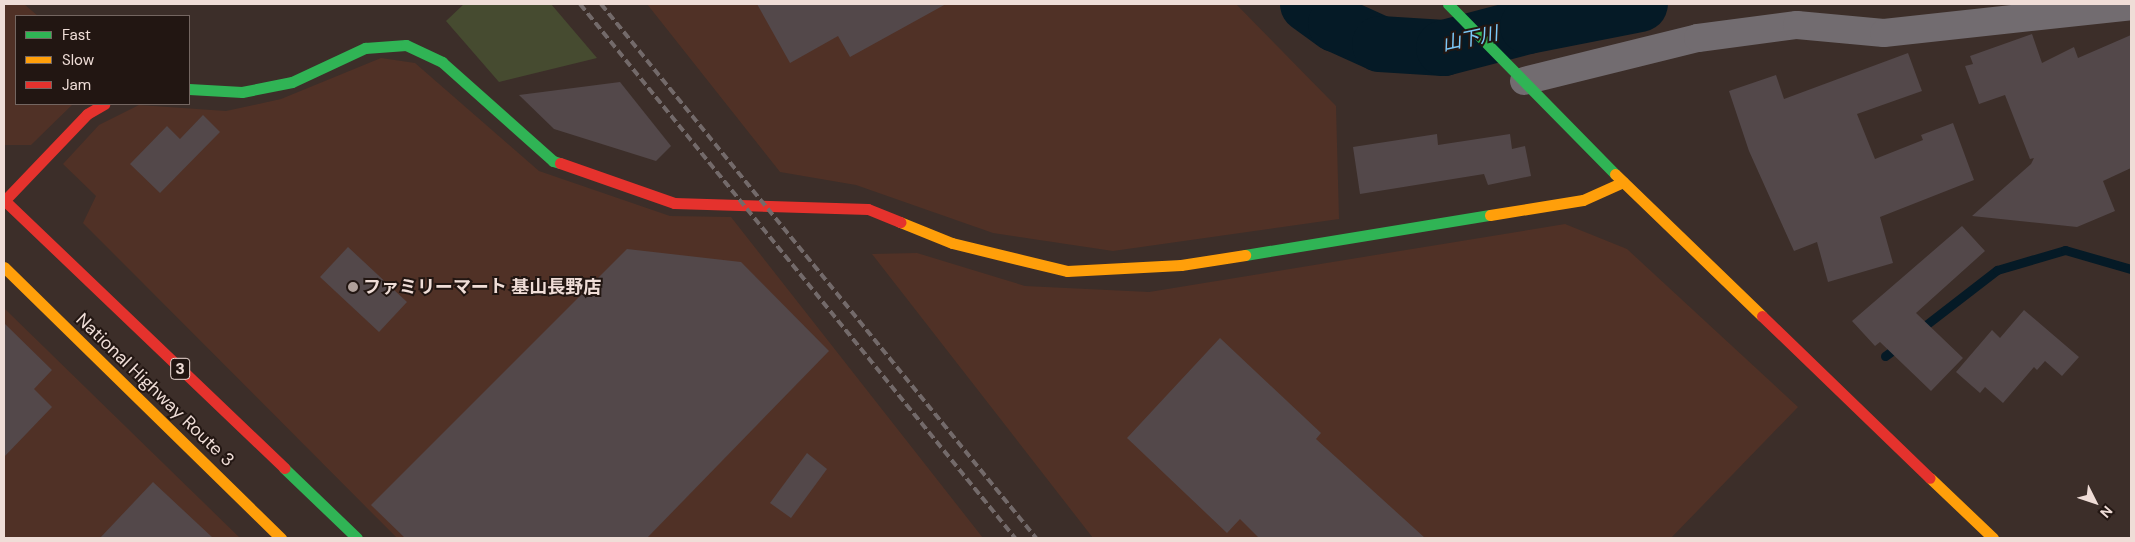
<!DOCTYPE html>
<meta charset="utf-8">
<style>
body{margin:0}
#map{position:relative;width:2135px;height:542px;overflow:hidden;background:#3c2e29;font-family:"DM Sans","Noto Sans JP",sans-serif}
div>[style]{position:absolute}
.built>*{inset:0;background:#503126}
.green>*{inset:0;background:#464b30}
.stream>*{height:9px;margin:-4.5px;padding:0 4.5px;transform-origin:4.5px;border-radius:4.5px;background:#051a26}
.river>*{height:56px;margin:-28px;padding:0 28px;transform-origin:28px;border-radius:28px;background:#051a26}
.building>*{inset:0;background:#53484a}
.street>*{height:28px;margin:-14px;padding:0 14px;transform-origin:14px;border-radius:14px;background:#726c70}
.fast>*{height:11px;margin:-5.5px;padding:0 5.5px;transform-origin:5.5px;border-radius:5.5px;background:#30b455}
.slow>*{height:11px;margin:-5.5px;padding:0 5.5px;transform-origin:5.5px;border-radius:5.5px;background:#ff9f0a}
.jam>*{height:11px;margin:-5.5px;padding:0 5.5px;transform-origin:5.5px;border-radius:5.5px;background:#e5322d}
.rail>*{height:4px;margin-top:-2px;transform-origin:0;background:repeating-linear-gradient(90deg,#736a6a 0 8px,transparent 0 12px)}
.dots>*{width:14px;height:14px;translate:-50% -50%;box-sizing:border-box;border:2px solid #221612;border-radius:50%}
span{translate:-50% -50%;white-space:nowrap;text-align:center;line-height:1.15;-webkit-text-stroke:4px #221612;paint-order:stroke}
.shield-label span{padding:1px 4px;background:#221612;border:1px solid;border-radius:4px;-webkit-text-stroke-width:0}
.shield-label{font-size:16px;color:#efddd7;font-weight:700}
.poi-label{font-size:18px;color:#efddd7;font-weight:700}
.left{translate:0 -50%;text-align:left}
.street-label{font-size:18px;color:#efddd7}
.water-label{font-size:19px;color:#7cc8f8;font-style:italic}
.frame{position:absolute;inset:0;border:5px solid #efddd7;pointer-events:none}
.legend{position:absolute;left:15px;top:15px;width:175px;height:90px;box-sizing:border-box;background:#221612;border:1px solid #746661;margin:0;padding:6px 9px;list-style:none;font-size:15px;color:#efddd7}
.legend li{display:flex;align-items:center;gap:10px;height:25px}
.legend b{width:25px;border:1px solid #746661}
.north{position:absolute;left:2070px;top:477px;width:50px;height:50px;-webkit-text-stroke:4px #221612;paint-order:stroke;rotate:131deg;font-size:14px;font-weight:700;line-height:20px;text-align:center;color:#efddd7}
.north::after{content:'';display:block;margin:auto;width:18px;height:22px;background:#efddd7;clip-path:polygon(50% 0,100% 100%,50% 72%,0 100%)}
</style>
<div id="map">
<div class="built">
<i style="clip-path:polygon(4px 4px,24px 4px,38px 16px,16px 16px,16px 104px,73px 104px,31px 145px,4px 145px)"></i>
<i style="clip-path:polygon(647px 4px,1236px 4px,1336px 106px,1339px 219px,1113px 251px,993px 233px,856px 185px,780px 172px)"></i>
<i style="clip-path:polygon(381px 58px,415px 63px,539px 171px,670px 216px,731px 217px,983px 538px,397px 538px,83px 223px,96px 196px,63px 164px,99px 125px,139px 105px,226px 111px,281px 99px)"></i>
<i style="clip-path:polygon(1565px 224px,1627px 249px,1798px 407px,1671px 538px,1093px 538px,872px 254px,917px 253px,1025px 286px,1149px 292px)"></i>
<i style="clip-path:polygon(4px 308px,85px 387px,240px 538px,4px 538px)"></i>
</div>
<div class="green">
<i style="clip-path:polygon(464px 4px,551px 4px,597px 58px,499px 82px,446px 21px)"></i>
</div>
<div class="stream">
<i style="left:1918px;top:331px;width:100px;rotate:-37.7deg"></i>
<i style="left:1997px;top:270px;width:71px;rotate:-16.4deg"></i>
<i style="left:2065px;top:250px;width:69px;rotate:16.1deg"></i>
<i style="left:1885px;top:356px;width:19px;rotate:-36deg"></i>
</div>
<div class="river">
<i style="left:1308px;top:4px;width:34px;rotate:36deg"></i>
<i style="left:1336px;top:24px;width:48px;rotate:24.4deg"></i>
<i style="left:1380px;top:44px;width:64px;rotate:3.6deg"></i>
<i style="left:1444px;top:48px;width:87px;rotate:-14.7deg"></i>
<i style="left:1528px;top:26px;width:114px;rotate:-11.1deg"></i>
</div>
<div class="building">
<i style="clip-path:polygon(757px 4px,946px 4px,850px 57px,838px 36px,790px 63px)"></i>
<i style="clip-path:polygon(2032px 34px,2042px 63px,2074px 47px,2078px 58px,2131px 35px,2131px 168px,2103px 181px,2115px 211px,2077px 227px,1972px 216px,2031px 164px,2034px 158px,2030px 159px,2005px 95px,1979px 104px,1965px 66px,1973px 64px,1970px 56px)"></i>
<i style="clip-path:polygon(1908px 53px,1922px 91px,1857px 114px,1875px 159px,1923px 140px,1921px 135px,1953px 123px,1974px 180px,1880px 217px,1893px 263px,1828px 282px,1817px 242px,1794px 251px,1749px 151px,1729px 91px,1776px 75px,1784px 99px)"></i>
<i style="clip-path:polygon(620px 82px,671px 146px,656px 161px,554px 129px,519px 95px)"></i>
<i style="clip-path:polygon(203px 115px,220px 132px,160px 193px,130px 164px,167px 126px,180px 139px)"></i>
<i style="clip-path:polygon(1437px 134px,1438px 145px,1510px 134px,1512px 149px,1525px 146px,1531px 176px,1488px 185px,1484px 174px,1360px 194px,1353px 147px)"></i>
<i style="clip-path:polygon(1962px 226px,1985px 251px,1916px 313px,1963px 358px,1931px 391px,1880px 342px,1875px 346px,1852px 321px)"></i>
<i style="clip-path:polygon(348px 247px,407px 302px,379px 332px,320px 277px)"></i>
<i style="clip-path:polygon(627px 249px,741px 262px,829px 351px,647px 538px,405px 538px,371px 505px)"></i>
<i style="clip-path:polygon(2024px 310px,2079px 357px,2062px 376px,2045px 361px,2037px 370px,2034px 367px,2003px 403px,1985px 387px,1980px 393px,1956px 372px,1992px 330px,2000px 338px)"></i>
<i style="clip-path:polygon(4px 323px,52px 370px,34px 389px,52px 407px,4px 457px)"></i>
<i style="clip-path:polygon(1220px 338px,1321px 433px,1316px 439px,1425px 538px,1259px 538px,1240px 519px,1227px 533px,1127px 438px)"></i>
<i style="clip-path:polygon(807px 453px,827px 469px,791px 518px,770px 503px)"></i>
<i style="clip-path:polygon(153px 482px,213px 538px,100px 538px)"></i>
</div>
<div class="street">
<i style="left:1524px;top:81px;width:179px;rotate:-13.9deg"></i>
<i style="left:1698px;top:38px;width:100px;rotate:-7.5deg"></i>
<i style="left:1797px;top:25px;width:87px;rotate:5.3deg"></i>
<i style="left:1884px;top:33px;width:248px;rotate:-6.2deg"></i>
</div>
<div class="fast">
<i style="left:1448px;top:4px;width:238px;rotate:45.5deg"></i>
<i style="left:189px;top:89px;width:53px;rotate:3.2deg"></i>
<i style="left:242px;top:92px;width:51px;rotate:-11.3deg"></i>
<i style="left:292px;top:82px;width:81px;rotate:-25deg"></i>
<i style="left:365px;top:48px;width:41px;rotate:-4.2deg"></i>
<i style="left:406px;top:45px;width:40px;rotate:25deg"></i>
<i style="left:442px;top:62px;width:149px;rotate:41.7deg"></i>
<i style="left:553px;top:161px;width:7px;rotate:16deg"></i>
<i style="left:1245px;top:255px;width:248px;rotate:-9.3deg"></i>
<i style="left:284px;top:468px;width:101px;rotate:43.8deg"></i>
</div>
<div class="slow">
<i style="left:1615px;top:174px;width:204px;rotate:44deg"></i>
<i style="left:1490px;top:215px;width:94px;rotate:-9.2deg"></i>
<i style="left:1583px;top:200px;width:44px;rotate:-24.2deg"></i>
<i style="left:900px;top:222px;width:56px;rotate:22deg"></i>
<i style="left:952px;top:243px;width:118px;rotate:13.7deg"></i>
<i style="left:1067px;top:271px;width:114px;rotate:-3deg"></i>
<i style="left:1181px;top:265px;width:65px;rotate:-8.9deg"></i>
<i style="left:4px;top:267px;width:388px;rotate:44.4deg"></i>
<i style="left:1930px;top:478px;width:87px;rotate:43.6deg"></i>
</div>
<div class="jam">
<i style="left:560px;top:163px;width:121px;rotate:19.3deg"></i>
<i style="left:674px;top:203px;width:194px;rotate:1.8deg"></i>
<i style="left:868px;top:209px;width:35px;rotate:22deg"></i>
<i style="left:4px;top:200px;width:388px;rotate:43.7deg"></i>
<i style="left:4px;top:201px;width:120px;rotate:-46.3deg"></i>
<i style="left:87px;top:114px;width:20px;rotate:-30deg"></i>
<i style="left:1762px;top:316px;width:233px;rotate:44deg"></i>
</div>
<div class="rail">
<i style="left:580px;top:4px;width:689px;rotate:50.83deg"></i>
<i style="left:601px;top:4px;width:689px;rotate:50.83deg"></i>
</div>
<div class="dots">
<i style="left:353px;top:287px;background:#b0a09a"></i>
</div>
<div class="shield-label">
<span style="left:180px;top:369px">3</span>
</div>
<div class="poi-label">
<span class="left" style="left:363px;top:287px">ファミリーマート 基山長野店</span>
</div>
<div class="street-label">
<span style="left:155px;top:390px;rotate:44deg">National Highway Route 3</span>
</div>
<div class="water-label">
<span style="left:1470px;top:39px;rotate:-12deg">山下川</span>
</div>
<div class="frame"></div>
<ul class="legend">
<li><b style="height:6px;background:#30b455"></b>Fast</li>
<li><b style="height:6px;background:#ff9f0a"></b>Slow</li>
<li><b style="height:6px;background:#e5322d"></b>Jam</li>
</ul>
<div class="north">N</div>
</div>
